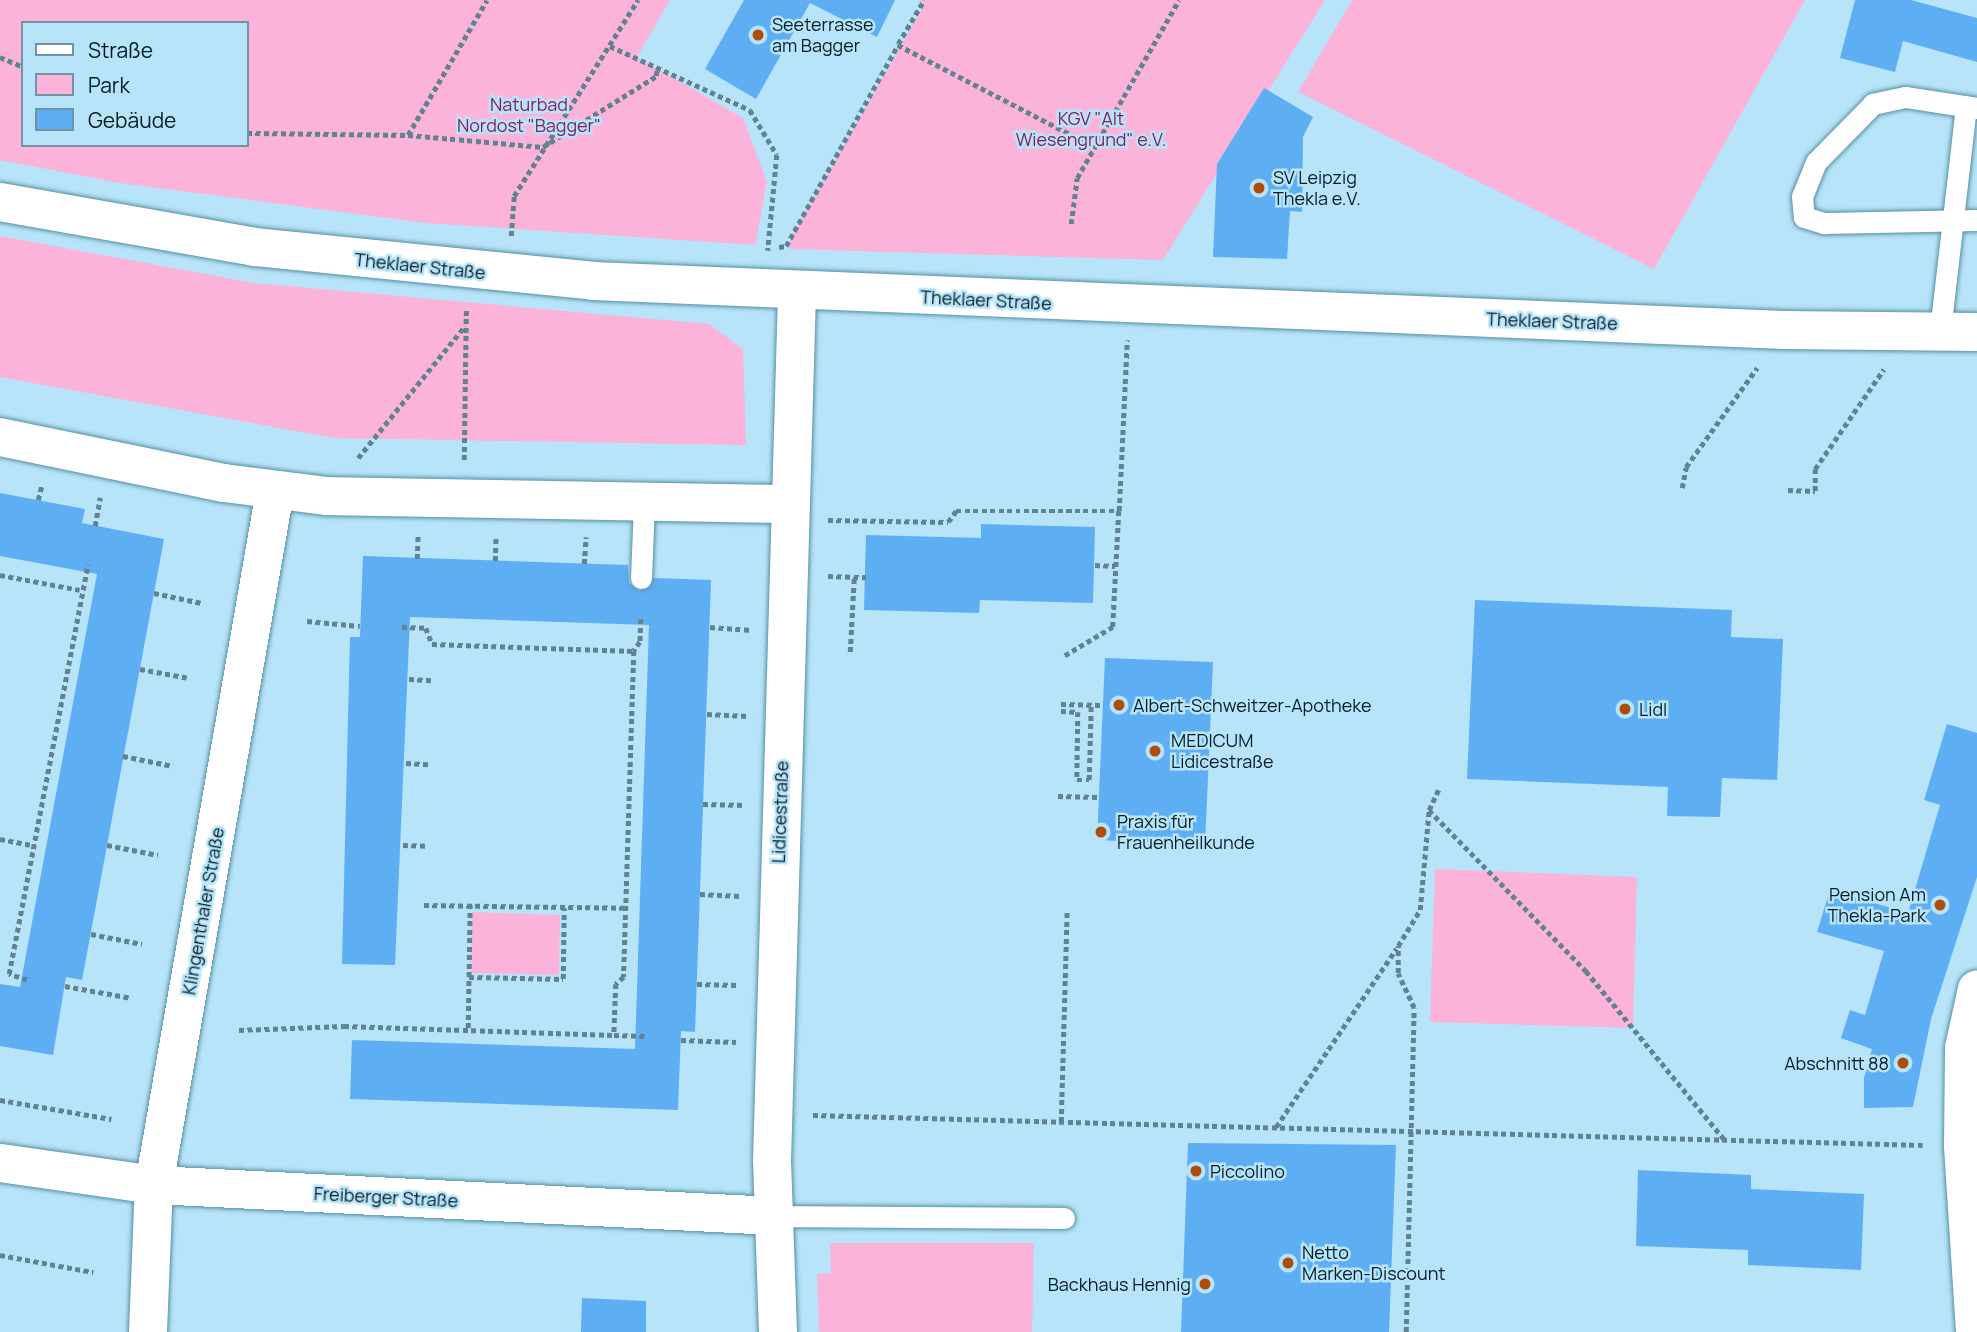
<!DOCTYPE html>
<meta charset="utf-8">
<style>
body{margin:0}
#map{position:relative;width:1977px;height:1332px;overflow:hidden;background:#b7e4f9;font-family:Manrope,sans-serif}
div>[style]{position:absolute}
.green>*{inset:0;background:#fcb3d9}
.building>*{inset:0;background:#5eaef3}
.path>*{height:4.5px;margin-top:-2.25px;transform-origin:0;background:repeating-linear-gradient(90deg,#608291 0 5px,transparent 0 8.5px)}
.roads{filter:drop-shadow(0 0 2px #568ea6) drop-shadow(0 0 2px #568ea6)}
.service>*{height:21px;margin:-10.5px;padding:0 10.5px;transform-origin:10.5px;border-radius:10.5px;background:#fff}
.minor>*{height:38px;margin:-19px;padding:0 19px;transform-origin:19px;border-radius:19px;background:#fff}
.secondary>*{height:38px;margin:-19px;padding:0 19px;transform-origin:19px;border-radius:19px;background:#fff}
.dots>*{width:19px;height:19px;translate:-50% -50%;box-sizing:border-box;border:4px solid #b7e4f9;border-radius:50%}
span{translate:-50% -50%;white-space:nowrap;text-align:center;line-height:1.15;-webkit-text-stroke:5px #b7e4f9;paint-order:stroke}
.poi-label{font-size:18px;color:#061d26}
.left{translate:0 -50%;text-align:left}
.right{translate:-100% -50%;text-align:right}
.park-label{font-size:18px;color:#861f5f}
.street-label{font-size:18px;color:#061d26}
.legend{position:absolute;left:21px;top:21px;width:228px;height:126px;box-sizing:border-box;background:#b7e4f9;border:2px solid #7094a5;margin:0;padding:9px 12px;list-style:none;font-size:21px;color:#061d26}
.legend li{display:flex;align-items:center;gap:14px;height:35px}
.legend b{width:35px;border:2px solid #7094a5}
</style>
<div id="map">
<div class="green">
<i style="clip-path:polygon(evenodd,0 0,670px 0,637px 57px,743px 118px,767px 182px,755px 245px,426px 223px,120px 183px,0 160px,0 0,23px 23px,247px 23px,247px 145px,23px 145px,23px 23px)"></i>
<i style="clip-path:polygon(918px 0,1325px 0,1163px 260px,789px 249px,793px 233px,925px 4px)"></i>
<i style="clip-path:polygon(1352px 0,1805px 0,1654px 269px,1298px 92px)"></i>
<i style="clip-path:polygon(0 236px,254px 283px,709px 324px,743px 349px,746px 445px,334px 438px,0 377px)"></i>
<i style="clip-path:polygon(1435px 869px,1637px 877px,1633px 1028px,1430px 1022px)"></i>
<i style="clip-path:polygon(472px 912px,560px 915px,559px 975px,471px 973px)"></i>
<i style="clip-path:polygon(830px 1243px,1034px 1243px,1032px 1332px,819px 1332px,817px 1274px,831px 1273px)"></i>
</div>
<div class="building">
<i style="clip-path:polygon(744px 0,895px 0,877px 37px,810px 3px,756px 99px,705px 69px)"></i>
<i style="clip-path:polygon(1855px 0,1911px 0,1977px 18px,1977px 62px,1903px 41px,1895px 72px,1840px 58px)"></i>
<i style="clip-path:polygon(1264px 88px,1313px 117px,1303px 137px,1302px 212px,1290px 211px,1287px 259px,1213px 257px,1217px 164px)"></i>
<i style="clip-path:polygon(0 493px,85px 509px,82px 523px,164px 539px,82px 980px,66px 977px,53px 1055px,0 1046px,0 984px,20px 987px,97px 574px,0 556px)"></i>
<i style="clip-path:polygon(981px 524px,1095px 527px,1093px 603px,980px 600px,979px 613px,864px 610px,866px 535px,981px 538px)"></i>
<i style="clip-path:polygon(363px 556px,628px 565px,629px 583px,640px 591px,654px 578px,711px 580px,695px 1032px,681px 1031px,678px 1110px,350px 1099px,352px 1040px,635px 1049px,649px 625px,410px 617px,395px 965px,342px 964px,350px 637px,360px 637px)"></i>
<i style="clip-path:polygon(1475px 600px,1732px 610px,1731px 637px,1783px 639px,1777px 780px,1722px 778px,1720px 817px,1667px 816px,1668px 787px,1467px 779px)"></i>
<i style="clip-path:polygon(1105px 658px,1213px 662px,1205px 845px,1097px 840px)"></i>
<i style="clip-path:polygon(1947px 724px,1977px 733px,1977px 877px,1931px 1019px,1913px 1107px,1864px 1108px,1864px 1078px,1872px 1049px,1841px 1038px,1850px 1010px,1865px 1015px,1884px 951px,1817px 932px,1830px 890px,1908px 913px,1940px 805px,1924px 800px)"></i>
<i style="clip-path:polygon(1188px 1143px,1396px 1145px,1389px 1332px,1181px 1332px)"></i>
<i style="clip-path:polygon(1638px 1170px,1751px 1175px,1751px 1189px,1864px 1194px,1861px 1270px,1748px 1265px,1748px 1250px,1636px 1246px)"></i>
<i style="clip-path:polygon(582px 1298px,646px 1301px,646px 1332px,581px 1332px)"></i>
</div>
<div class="path">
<i style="left:898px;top:44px;width:51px;rotate:-59.4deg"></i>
<i style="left:610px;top:46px;width:154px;rotate:24.6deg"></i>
<i style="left:750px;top:110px;width:52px;rotate:59deg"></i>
<i style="left:777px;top:155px;width:96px;rotate:95.4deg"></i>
<i style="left:0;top:57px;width:25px;rotate:23deg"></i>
<i style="left:247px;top:133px;width:161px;rotate:0.7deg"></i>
<i style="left:408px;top:135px;width:136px;rotate:5.1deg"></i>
<i style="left:543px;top:147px;width:133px;rotate:-32.1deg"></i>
<i style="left:656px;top:76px;width:8px;rotate:-83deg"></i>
<i style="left:408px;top:135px;width:156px;rotate:-59.7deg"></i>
<i style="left:1071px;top:224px;width:46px;rotate:-82.6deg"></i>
<i style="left:1077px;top:178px;width:205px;rotate:-60.2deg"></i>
<i style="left:511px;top:236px;width:40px;rotate:-85.7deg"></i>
<i style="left:514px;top:196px;width:232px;rotate:-57.7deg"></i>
<i style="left:779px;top:247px;width:7px;rotate:-8deg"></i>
<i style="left:786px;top:246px;width:230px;rotate:-60.9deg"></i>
<i style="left:898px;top:45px;width:220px;rotate:27.4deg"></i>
<i style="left:358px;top:458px;width:170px;rotate:-51deg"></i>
<i style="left:464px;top:460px;width:152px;rotate:-89.2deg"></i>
<i style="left:1682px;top:488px;width:21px;rotate:-79deg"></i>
<i style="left:1686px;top:467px;width:122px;rotate:-54.4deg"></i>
<i style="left:1788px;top:490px;width:27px;rotate:2deg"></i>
<i style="left:1815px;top:491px;width:22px;rotate:-90deg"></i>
<i style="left:1815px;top:469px;width:121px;rotate:-55.4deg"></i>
<i style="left:38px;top:500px;width:16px;rotate:-76deg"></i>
<i style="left:1119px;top:511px;width:171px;rotate:-87.3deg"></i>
<i style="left:828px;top:520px;width:120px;rotate:1deg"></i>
<i style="left:948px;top:522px;width:14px;rotate:-54deg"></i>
<i style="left:956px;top:511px;width:163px"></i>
<i style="left:1119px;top:511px;width:116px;rotate:93deg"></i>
<i style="left:1113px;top:627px;width:58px;rotate:149deg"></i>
<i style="left:95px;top:526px;width:29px;rotate:-80deg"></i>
<i style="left:417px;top:559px;width:24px;rotate:-88deg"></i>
<i style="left:495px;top:561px;width:24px;rotate:-88deg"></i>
<i style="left:584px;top:564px;width:27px;rotate:-86deg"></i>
<i style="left:1095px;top:565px;width:20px;rotate:3deg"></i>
<i style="left:0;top:575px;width:81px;rotate:10.6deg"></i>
<i style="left:828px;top:576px;width:38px;rotate:2deg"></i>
<i style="left:154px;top:593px;width:49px;rotate:11.8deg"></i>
<i style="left:641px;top:619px;width:23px;rotate:92deg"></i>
<i style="left:640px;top:642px;width:11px;rotate:124deg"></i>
<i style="left:634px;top:651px;width:326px;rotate:91.8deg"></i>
<i style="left:624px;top:977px;width:11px;rotate:139deg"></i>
<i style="left:616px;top:984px;width:51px;rotate:92.2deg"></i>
<i style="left:614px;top:1035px;width:31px;rotate:2deg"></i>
<i style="left:307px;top:621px;width:53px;rotate:5.4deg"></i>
<i style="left:402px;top:627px;width:24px;rotate:2deg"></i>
<i style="left:426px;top:628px;width:17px;rotate:69deg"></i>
<i style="left:432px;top:644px;width:202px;rotate:2deg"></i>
<i style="left:710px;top:627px;width:41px;rotate:4.2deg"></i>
<i style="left:850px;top:652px;width:75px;rotate:-86.9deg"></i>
<i style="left:140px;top:669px;width:50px;rotate:10.4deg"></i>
<i style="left:409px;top:679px;width:22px;rotate:3deg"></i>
<i style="left:1061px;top:704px;width:41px;rotate:1.4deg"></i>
<i style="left:1061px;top:711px;width:17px;rotate:3deg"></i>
<i style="left:1078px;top:712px;width:68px;rotate:90.8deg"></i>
<i style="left:1077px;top:780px;width:12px"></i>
<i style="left:1089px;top:780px;width:75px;rotate:-88.5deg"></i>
<i style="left:707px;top:714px;width:41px;rotate:2.8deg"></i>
<i style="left:123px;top:756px;width:51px;rotate:11.3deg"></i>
<i style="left:406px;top:763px;width:22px;rotate:3deg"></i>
<i style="left:1058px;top:796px;width:40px;rotate:1.4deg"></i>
<i style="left:703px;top:804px;width:42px;rotate:1.4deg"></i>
<i style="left:1429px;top:810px;width:225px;rotate:45.7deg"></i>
<i style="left:1586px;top:971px;width:217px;rotate:50.6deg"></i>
<i style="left:0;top:839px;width:33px;rotate:11deg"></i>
<i style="left:107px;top:845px;width:52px;rotate:11.1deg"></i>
<i style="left:403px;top:845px;width:23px;rotate:2deg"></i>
<i style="left:700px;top:894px;width:41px;rotate:2.8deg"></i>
<i style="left:424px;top:905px;width:203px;rotate:0.8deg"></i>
<i style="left:91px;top:934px;width:52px;rotate:11.1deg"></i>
<i style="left:469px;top:977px;width:94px;rotate:1.2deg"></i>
<i style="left:563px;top:979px;width:71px;rotate:-89.2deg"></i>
<i style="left:27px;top:980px;width:19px;rotate:-162deg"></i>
<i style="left:9px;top:974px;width:417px;rotate:-79.1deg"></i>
<i style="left:697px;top:984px;width:41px;rotate:1.4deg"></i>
<i style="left:65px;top:986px;width:68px;rotate:10.2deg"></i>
<i style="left:468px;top:1028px;width:123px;rotate:-89.1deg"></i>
<i style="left:239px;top:1030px;width:105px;rotate:-2.2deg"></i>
<i style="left:344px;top:1026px;width:270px;rotate:1.9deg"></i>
<i style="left:681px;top:1040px;width:55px;rotate:2.1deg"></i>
<i style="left:0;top:1100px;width:113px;rotate:9.7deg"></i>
<i style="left:813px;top:1115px;width:1110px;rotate:1.55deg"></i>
<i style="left:1061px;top:1122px;width:210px;rotate:-88.4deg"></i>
<i style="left:1276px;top:1127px;width:215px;rotate:-56deg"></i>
<i style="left:0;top:1255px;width:95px;rotate:10.4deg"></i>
<i style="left:1406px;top:1332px;width:324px;rotate:-88.6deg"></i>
<i style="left:1414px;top:1008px;width:38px;rotate:-115deg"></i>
<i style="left:1398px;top:973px;width:27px;rotate:-90deg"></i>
<i style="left:1398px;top:946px;width:42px;rotate:-58.6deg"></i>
<i style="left:1420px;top:910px;width:100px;rotate:-84.9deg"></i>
<i style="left:1429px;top:810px;width:23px;rotate:-65deg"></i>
</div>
<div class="roads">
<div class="service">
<i style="left:1977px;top:108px;width:73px;rotate:-171.3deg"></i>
<i style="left:1905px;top:97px;width:33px;rotate:168deg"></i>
<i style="left:1873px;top:104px;width:81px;rotate:134.5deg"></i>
<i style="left:1816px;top:162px;width:37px;rotate:112deg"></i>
<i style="left:1802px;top:196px;width:21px;rotate:85deg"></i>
<i style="left:1804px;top:217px;width:21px;rotate:17deg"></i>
<i style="left:1824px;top:223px;width:153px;rotate:-1.1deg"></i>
<i style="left:1940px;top:331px;width:226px;rotate:-83.4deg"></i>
<i style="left:641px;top:578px;width:76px;rotate:-87.7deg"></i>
<i style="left:774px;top:1216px;width:290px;rotate:0.4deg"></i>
</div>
<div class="minor">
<i style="left:0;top:437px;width:229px;rotate:11.6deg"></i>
<i style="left:224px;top:483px;width:104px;rotate:7.2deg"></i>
<i style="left:327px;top:496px;width:462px;rotate:1deg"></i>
<i style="left:0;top:1163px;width:156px;rotate:8.1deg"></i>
<i style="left:154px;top:1185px;width:621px;rotate:2.86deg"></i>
<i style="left:148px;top:1332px;width:147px;rotate:-87.7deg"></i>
<i style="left:154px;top:1185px;width:704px;rotate:-80.11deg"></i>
<i style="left:778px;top:1332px;width:171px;rotate:-92deg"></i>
<i style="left:772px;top:1161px;width:869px;rotate:-88.35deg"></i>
</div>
<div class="secondary">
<i style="left:0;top:202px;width:259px;rotate:10deg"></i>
<i style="left:255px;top:247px;width:340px;rotate:5.7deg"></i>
<i style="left:593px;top:281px;width:1192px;rotate:2.36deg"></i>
<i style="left:1784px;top:330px;width:193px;rotate:0.6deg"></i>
<i style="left:1975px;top:1332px;width:186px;rotate:-93.7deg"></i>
<i style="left:1963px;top:1146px;width:98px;rotate:-89.4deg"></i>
<i style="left:1964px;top:1048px;width:60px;rotate:-77.6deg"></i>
</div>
</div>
<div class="dots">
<i style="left:758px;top:35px;background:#ae4d0a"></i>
<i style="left:1259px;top:188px;background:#ae4d0a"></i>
<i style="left:1119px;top:705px;background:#ae4d0a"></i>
<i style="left:1625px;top:709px;background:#ae4d0a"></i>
<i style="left:1155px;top:751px;background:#ae4d0a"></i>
<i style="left:1101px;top:832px;background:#ae4d0a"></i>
<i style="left:1940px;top:905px;background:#ae4d0a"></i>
<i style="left:1903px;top:1063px;background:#ae4d0a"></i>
<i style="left:1196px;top:1171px;background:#ae4d0a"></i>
<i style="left:1288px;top:1263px;background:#ae4d0a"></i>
<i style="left:1205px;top:1284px;background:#ae4d0a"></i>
</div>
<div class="poi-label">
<span class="left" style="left:772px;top:35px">Seeterrasse<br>am Bagger</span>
<span class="left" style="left:1273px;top:188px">SV Leipzig<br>Thekla e.V.</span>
<span class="left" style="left:1133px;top:705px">Albert-Schweitzer-Apotheke</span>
<span class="left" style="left:1639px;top:709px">Lidl</span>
<span class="left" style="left:1171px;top:751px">MEDICUM<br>Lidicestraße</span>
<span class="left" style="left:1117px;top:832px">Praxis für<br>Frauenheilkunde</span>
<span class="right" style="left:1926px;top:905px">Pension Am<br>Thekla-Park</span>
<span class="right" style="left:1889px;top:1063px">Abschnitt 88</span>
<span class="left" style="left:1210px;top:1171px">Piccolino</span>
<span class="left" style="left:1302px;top:1263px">Netto<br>Marken-Discount</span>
<span class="right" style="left:1191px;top:1284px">Backhaus Hennig</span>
</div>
<div class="park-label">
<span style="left:529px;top:115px">Naturbad<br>Nordost "Bagger"</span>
<span style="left:1091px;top:129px">KGV "Alt<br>Wiesengrund" e.V.</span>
</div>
<div class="street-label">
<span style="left:420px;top:266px;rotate:6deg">Theklaer Straße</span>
<span style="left:986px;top:300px;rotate:3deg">Theklaer Straße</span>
<span style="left:1552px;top:321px;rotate:2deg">Theklaer Straße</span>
<span style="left:780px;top:812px;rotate:-88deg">Lidicestraße</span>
<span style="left:203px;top:911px;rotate:-80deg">Klingenthaler Straße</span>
<span style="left:386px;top:1197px;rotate:3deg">Freiberger Straße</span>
</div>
<ul class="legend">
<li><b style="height:9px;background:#fff"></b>Straße</li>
<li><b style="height:19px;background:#fcb3d9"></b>Park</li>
<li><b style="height:19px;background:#5eaef3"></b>Gebäude</li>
</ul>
</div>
